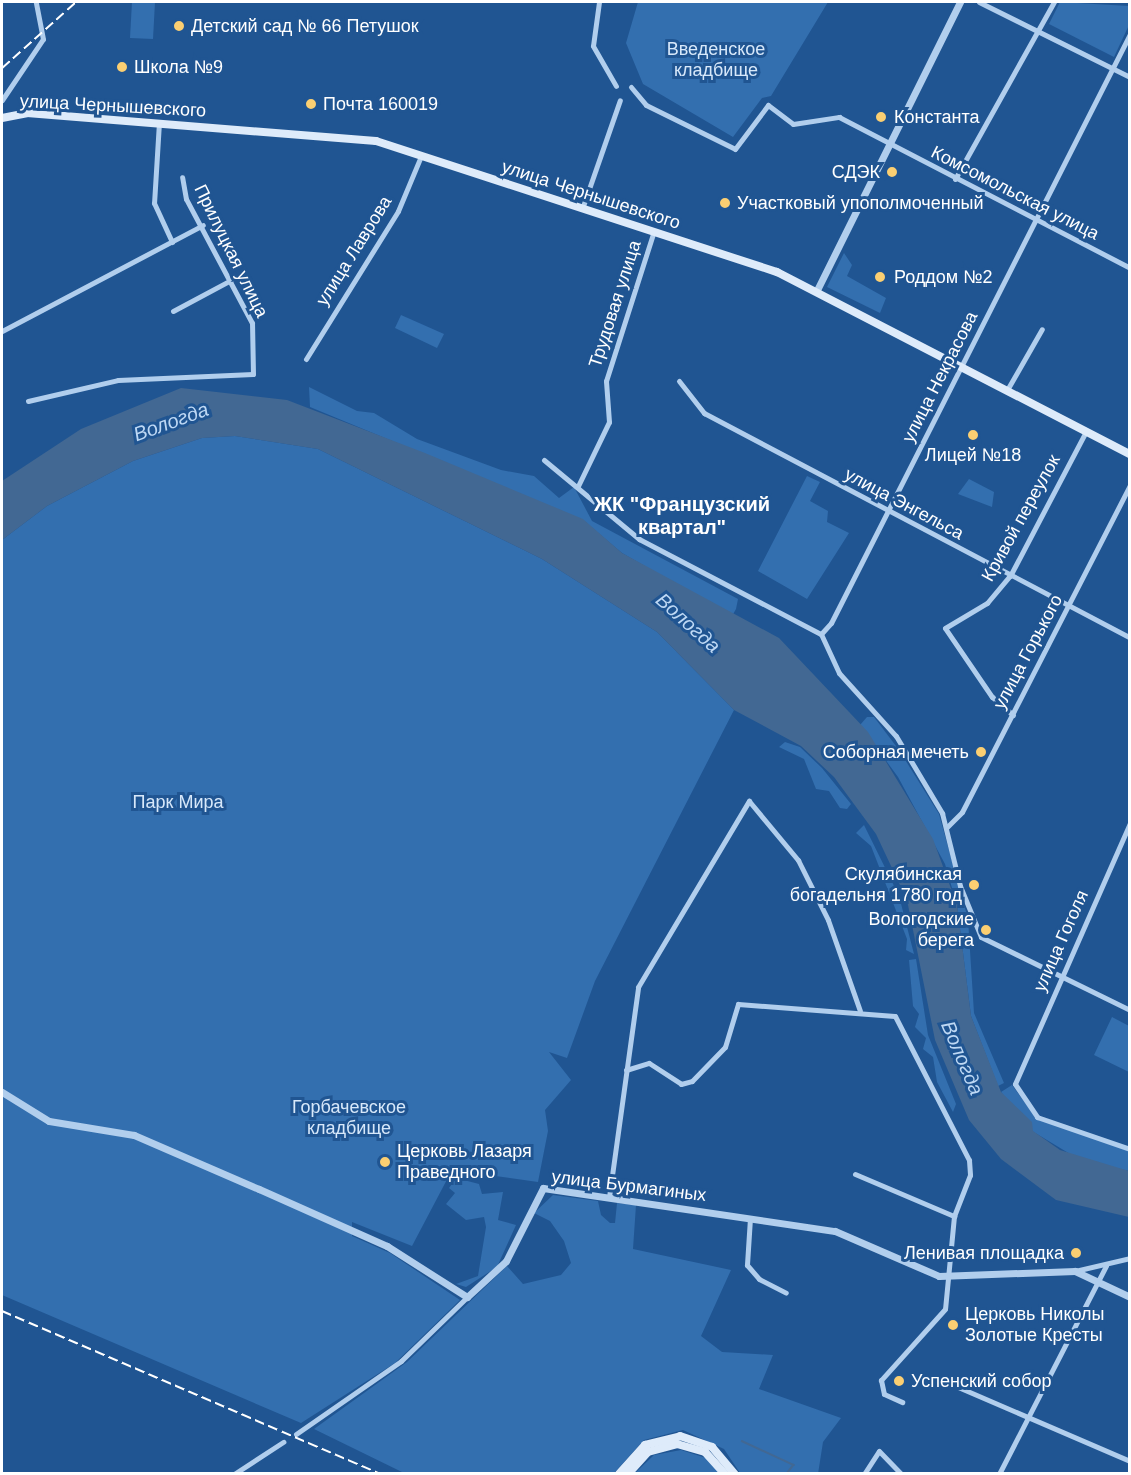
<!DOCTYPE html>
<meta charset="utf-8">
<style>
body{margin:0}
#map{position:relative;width:1131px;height:1475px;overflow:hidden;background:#205592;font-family:Arial,sans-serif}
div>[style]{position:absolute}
.green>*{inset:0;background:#336faf}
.water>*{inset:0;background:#426893}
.stream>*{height:1.5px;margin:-0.75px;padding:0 0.75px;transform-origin:0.75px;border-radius:0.75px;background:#426893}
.minor>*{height:5px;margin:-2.5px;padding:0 2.5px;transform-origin:2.5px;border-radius:2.5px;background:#b1ceed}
.tertiary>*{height:7px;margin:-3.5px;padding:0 3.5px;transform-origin:3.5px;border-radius:3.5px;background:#b1ceed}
.secondary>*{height:8px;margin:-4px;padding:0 4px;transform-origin:4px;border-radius:4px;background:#deebfa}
.rail>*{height:1.5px;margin-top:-0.75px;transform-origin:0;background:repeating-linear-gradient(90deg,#fff 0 10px,transparent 0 14.5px)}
.dots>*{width:16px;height:16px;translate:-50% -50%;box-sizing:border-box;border:3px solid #205592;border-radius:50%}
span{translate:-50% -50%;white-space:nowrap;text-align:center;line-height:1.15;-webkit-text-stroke:6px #205592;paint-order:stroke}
.poi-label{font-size:18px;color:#fff}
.left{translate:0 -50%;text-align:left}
.right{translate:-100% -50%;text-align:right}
.park-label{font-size:18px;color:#d7e8fa}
.street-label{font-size:18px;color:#fff}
.water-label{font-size:20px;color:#bed8f4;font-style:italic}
.neighbourhood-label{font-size:20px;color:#fff;font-weight:700}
.frame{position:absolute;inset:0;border:3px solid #fff;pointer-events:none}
</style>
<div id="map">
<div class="green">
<i style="clip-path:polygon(132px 2px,155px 2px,153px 39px,130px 38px)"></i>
<i style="clip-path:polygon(638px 2px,828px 2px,771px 96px,762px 98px,733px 137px,643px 84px,626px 43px)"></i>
<i style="clip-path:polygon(1060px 2px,1129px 6px,1129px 25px,1114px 57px,1049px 24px)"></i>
<i style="clip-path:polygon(844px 253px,852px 265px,847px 276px,886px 298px,880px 313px,827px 287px)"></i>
<i style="clip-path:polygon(401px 315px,444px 334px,437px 348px,395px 328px)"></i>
<i style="clip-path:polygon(309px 387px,357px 411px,374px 413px,417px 439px,501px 470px,534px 476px,559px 498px,574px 487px,592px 521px,738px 599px,736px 609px,732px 616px,622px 553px,583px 520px,310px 407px)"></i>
<i style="clip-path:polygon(235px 436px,318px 449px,542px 559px,657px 632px,734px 710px,595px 981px,567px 1058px,549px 1052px,571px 1080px,545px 1110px,548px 1131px,538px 1182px,452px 1170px,412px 1246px,352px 1222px,352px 1236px,390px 1253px,460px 1300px,395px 1363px,301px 1423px,2px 1295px,2px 540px,47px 506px,133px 461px,202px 438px)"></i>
<i style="clip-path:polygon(807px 476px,820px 482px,810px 501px,828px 511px,827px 522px,849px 533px,807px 599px,758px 571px)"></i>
<i style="clip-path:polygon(969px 479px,994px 492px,992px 507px,958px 494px)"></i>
<i style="clip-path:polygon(867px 717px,874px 717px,899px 750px,939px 814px,968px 919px,974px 1013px,1004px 1083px,998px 1086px,971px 1016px,957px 905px,945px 864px,898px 777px,860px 725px)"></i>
<i style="clip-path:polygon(785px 742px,800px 747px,822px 768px,851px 804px,847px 809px,840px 808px,829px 791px,816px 789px,804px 759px,779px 747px)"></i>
<i style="clip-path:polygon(864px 825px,899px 896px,914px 954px,906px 950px,907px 939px,871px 846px,856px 833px)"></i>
<i style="clip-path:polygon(916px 959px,928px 1035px,956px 1104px,953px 1112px,937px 1082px,933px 1057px,923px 1049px,926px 1038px,915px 1027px,919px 1014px,913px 1006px,909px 960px)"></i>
<i style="clip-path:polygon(1112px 1017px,1129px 1026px,1129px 1072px,1094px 1055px)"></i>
<i style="clip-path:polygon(1012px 1085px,1036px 1118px,1129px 1151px,1129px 1171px,1080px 1160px,1032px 1131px,1001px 1092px)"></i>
<i style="clip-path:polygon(456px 1178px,479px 1184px,482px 1194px,503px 1192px,498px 1220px,516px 1225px,497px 1267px,466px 1287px,456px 1284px,478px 1276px,486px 1227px,484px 1217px,466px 1220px,446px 1204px,455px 1193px,449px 1188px)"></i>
<i style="clip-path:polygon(553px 1195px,598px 1201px,601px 1215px,610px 1223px,615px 1223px,617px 1203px,636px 1205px,633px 1249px,731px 1270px,701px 1336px,722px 1352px,773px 1355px,759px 1389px,841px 1418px,823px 1442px,818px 1474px,740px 1473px,724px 1449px,683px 1430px,644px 1440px,614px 1473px,404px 1473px,314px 1429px,407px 1362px,507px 1266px,523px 1284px,561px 1275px,571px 1263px,564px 1241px,550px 1221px,534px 1213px)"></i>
<i style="clip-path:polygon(681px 1450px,706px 1458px,720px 1474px,634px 1474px,654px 1455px)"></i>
</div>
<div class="water">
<i style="clip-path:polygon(181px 388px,287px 400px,425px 453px,583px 519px,622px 553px,779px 638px,868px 732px,933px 839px,957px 905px,971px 1016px,1001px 1092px,1032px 1122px,1033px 1131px,1060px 1150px,1129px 1171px,1129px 1217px,1056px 1200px,1001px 1159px,969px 1120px,935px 1040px,907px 900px,876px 834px,834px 777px,801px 746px,734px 710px,657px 632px,542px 559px,318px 449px,235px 436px,202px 438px,133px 461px,47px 506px,2px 540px,2px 481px,81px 429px)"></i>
</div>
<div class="stream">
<i style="left:742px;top:1441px;width:57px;rotate:24.8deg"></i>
<i style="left:794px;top:1465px;width:11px;rotate:128deg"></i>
</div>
<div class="minor">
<i style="left:599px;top:2px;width:44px;rotate:97.8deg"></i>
<i style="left:593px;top:46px;width:46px;rotate:60.1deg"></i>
<i style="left:979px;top:2px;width:169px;rotate:26.4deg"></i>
<i style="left:631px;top:87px;width:23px;rotate:50deg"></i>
<i style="left:646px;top:105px;width:99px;rotate:26.3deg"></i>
<i style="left:735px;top:149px;width:55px;rotate:-53.1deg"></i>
<i style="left:768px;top:105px;width:31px;rotate:37deg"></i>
<i style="left:793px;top:124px;width:47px;rotate:-8.7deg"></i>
<i style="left:839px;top:117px;width:328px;rotate:27.4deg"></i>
<i style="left:2px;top:100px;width:73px;rotate:-56.1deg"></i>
<i style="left:43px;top:39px;width:38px;rotate:-101deg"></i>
<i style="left:159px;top:122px;width:81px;rotate:93.5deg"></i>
<i style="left:154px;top:203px;width:43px;rotate:65.2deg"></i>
<i style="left:955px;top:179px;width:203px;rotate:-60.8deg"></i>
<i style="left:582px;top:209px;width:115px;rotate:-70.8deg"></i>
<i style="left:173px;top:311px;width:66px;rotate:-28.1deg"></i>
<i style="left:2px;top:331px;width:227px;rotate:-27.8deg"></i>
<i style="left:306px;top:359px;width:174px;rotate:-58.1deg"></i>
<i style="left:398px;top:211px;width:60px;rotate:-67.3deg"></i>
<i style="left:679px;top:381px;width:41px;rotate:52deg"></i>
<i style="left:704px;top:413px;width:482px;rotate:27.8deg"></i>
<i style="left:1007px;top:390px;width:70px;rotate:-60.2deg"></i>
<i style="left:28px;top:401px;width:92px;rotate:-13.1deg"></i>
<i style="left:118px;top:380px;width:135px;rotate:-2.5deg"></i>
<i style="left:253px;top:374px;width:51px;rotate:-91.1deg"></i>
<i style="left:252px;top:323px;width:140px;rotate:-118deg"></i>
<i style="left:186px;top:199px;width:22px;rotate:-100deg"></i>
<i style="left:544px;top:460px;width:124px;rotate:39.7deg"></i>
<i style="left:639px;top:539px;width:205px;rotate:27.6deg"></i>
<i style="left:821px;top:634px;width:43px;rotate:65.2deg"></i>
<i style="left:839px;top:673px;width:85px;rotate:47.9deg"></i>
<i style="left:896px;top:736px;width:90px;rotate:59.1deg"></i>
<i style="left:942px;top:813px;width:75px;rotate:76.1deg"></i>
<i style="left:960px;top:886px;width:55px;rotate:67.6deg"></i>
<i style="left:981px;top:937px;width:166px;rotate:26.1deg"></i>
<i style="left:578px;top:486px;width:71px;rotate:-64.2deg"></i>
<i style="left:609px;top:422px;width:41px;rotate:-94.2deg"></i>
<i style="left:606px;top:381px;width:157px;rotate:-72.3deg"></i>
<i style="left:821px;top:634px;width:15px;rotate:-48deg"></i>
<i style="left:831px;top:623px;width:661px;rotate:-63.09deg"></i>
<i style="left:1013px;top:715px;width:28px;rotate:-139deg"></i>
<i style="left:992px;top:697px;width:83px;rotate:-124.3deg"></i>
<i style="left:945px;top:628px;width:49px;rotate:-30.8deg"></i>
<i style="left:987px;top:603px;width:35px;rotate:-50deg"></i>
<i style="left:1010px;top:576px;width:164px;rotate:-62.3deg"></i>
<i style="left:1130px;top:823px;width:285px;rotate:113.8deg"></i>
<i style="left:1015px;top:1084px;width:40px;rotate:56deg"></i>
<i style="left:1037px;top:1117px;width:98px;rotate:19deg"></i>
<i style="left:947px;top:827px;width:21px;rotate:-45deg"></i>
<i style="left:962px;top:812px;width:368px;rotate:-62.8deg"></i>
<i style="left:626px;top:1070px;width:24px;rotate:-17deg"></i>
<i style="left:649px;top:1063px;width:38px;rotate:33deg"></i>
<i style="left:681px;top:1084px;width:11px;rotate:-15deg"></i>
<i style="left:692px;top:1081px;width:47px;rotate:-45.9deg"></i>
<i style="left:725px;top:1047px;width:45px;rotate:-73.2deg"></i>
<i style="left:738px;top:1004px;width:157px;rotate:4.4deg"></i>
<i style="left:895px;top:1016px;width:162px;rotate:62.8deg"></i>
<i style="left:969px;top:1160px;width:15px;rotate:86deg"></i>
<i style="left:970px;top:1175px;width:44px;rotate:111.3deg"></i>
<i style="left:855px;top:1174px;width:108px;rotate:23deg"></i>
<i style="left:954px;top:1216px;width:93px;rotate:95.5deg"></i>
<i style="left:945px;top:1309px;width:96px;rotate:132deg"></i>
<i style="left:881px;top:1380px;width:14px;rotate:78deg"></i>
<i style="left:884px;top:1394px;width:20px;rotate:24deg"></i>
<i style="left:609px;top:1197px;width:212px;rotate:-82.1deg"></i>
<i style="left:638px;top:987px;width:217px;rotate:-59.2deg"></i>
<i style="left:749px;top:801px;width:77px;rotate:50.3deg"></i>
<i style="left:798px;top:860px;width:67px;rotate:63.4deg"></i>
<i style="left:828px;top:920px;width:96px;rotate:70.6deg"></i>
<i style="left:750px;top:1218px;width:47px;rotate:93.7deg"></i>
<i style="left:747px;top:1265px;width:18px;rotate:49deg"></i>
<i style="left:759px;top:1279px;width:30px;rotate:27deg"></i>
<i style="left:1075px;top:1271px;width:57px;rotate:-13.3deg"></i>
<i style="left:958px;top:1387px;width:187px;rotate:23.3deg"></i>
<i style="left:296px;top:1434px;width:128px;rotate:-34.8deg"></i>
<i style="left:401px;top:1361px;width:92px;rotate:-44.1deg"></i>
<i style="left:234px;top:1474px;width:59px;rotate:-33.1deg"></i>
<i style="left:864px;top:1474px;width:27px;rotate:-57deg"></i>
<i style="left:879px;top:1451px;width:32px;rotate:46deg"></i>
<i style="left:999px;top:1474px;width:234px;rotate:-62.8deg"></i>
</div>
<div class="tertiary">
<i style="left:817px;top:290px;width:322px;rotate:-63.6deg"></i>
<i style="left:2px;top:1092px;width:55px;rotate:31.7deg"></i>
<i style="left:49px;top:1121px;width:86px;rotate:9.4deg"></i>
<i style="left:134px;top:1135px;width:136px;rotate:23.4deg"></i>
<i style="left:259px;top:1189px;width:140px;rotate:24deg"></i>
<i style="left:387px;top:1246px;width:95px;rotate:32.5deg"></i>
<i style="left:467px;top:1297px;width:53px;rotate:-42.7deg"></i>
<i style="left:506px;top:1261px;width:82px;rotate:-63.1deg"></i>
<i style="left:543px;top:1188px;width:295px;rotate:8.4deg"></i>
<i style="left:835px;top:1231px;width:113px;rotate:23.4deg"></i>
<i style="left:939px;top:1276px;width:136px;rotate:-2.1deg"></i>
<i style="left:1075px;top:1271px;width:61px;rotate:25.3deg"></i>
</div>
<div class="secondary">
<i style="left:2px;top:118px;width:25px;rotate:-11deg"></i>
<i style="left:27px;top:113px;width:350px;rotate:4.6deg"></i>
<i style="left:376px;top:141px;width:422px;rotate:18.1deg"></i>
<i style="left:777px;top:272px;width:397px;rotate:27.3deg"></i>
<i style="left:619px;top:1474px;width:39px;rotate:-48deg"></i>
<i style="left:645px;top:1445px;width:36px;rotate:-14deg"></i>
<i style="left:680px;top:1436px;width:34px;rotate:19deg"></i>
<i style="left:712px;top:1447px;width:35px;rotate:50deg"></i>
<i style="left:628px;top:1474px;width:30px;rotate:-48deg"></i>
<i style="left:648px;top:1452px;width:30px;rotate:-15deg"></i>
<i style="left:677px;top:1444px;width:29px;rotate:16deg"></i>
<i style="left:705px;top:1452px;width:30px;rotate:48deg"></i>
</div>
<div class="rail">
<i style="left:2px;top:68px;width:99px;rotate:-41.7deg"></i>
<i style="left:2px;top:1311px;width:412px;rotate:23.3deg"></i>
</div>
<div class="dots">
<i style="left:179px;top:26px;background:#fbcf72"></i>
<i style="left:122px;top:67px;background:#fbcf72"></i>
<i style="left:311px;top:104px;background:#fbcf72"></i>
<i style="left:881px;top:117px;background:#fbcf72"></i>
<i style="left:892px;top:172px;background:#fbcf72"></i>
<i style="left:725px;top:203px;background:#fbcf72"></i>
<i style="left:880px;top:277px;background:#fbcf72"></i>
<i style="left:973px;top:435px;background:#fbcf72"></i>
<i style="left:981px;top:752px;background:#fbcf72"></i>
<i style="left:974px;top:885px;background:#fbcf72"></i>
<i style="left:986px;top:930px;background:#fbcf72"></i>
<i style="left:385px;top:1162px;background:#fbcf72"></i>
<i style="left:1076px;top:1253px;background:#fbcf72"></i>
<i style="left:953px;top:1325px;background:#fbcf72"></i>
<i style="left:899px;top:1381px;background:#fbcf72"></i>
</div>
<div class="poi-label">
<span class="left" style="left:191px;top:26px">Детский сад № 66 Петушок</span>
<span class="left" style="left:134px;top:67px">Школа №9</span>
<span class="left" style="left:323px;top:104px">Почта 160019</span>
<span class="left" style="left:894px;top:117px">Константа</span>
<span class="right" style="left:880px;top:172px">СДЭК</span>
<span class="left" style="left:737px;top:203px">Участковый упополмоченный</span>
<span class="left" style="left:894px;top:277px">Роддом №2</span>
<span style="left:973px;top:455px">Лицей №18</span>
<span class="right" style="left:969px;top:752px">Соборная мечеть</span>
<span class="right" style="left:962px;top:885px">Скулябинская<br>богадельня 1780 год</span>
<span class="right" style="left:974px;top:930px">Вологодские<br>берега</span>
<span class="left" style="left:397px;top:1162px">Церковь Лазаря<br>Праведного</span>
<span class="right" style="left:1064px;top:1253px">Ленивая площадка</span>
<span class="left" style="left:965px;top:1325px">Церковь Николы<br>Золотые Кресты</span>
<span class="left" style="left:911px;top:1381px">Успенский собор</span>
</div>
<div class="park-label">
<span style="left:716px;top:60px">Введенское<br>кладбище</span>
<span style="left:178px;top:802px">Парк Мира</span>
<span style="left:349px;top:1118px">Горбачевское<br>кладбище</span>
</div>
<div class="street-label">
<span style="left:113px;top:106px;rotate:3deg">улица Чернышевского</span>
<span style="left:1015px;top:193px;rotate:27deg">Комсомольская улица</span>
<span style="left:591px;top:195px;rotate:18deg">улица Чернышевского</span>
<span style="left:231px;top:251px;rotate:64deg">Прилуцкая улица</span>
<span style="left:354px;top:251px;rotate:-58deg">улица Лаврова</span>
<span style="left:615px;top:304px;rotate:-72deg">Трудовая улица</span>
<span style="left:940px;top:377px;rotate:-63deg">улица Некрасова</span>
<span style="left:904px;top:504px;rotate:28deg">улица Энгельса</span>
<span style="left:1021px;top:518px;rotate:-61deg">Кривой переулок</span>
<span style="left:1028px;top:652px;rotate:-62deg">улица Горького</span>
<span style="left:1061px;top:941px;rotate:-66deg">улица Гоголя</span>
<span style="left:629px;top:1186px;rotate:7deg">улица Бурмагиных</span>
</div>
<div class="water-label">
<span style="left:171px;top:422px;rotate:-20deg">Вологда</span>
<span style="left:688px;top:623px;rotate:42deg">Вологда</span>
<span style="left:962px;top:1058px;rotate:67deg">Вологда</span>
</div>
<div class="neighbourhood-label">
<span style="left:682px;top:516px">ЖК "Французский<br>квартал"</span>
</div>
<div class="frame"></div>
</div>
